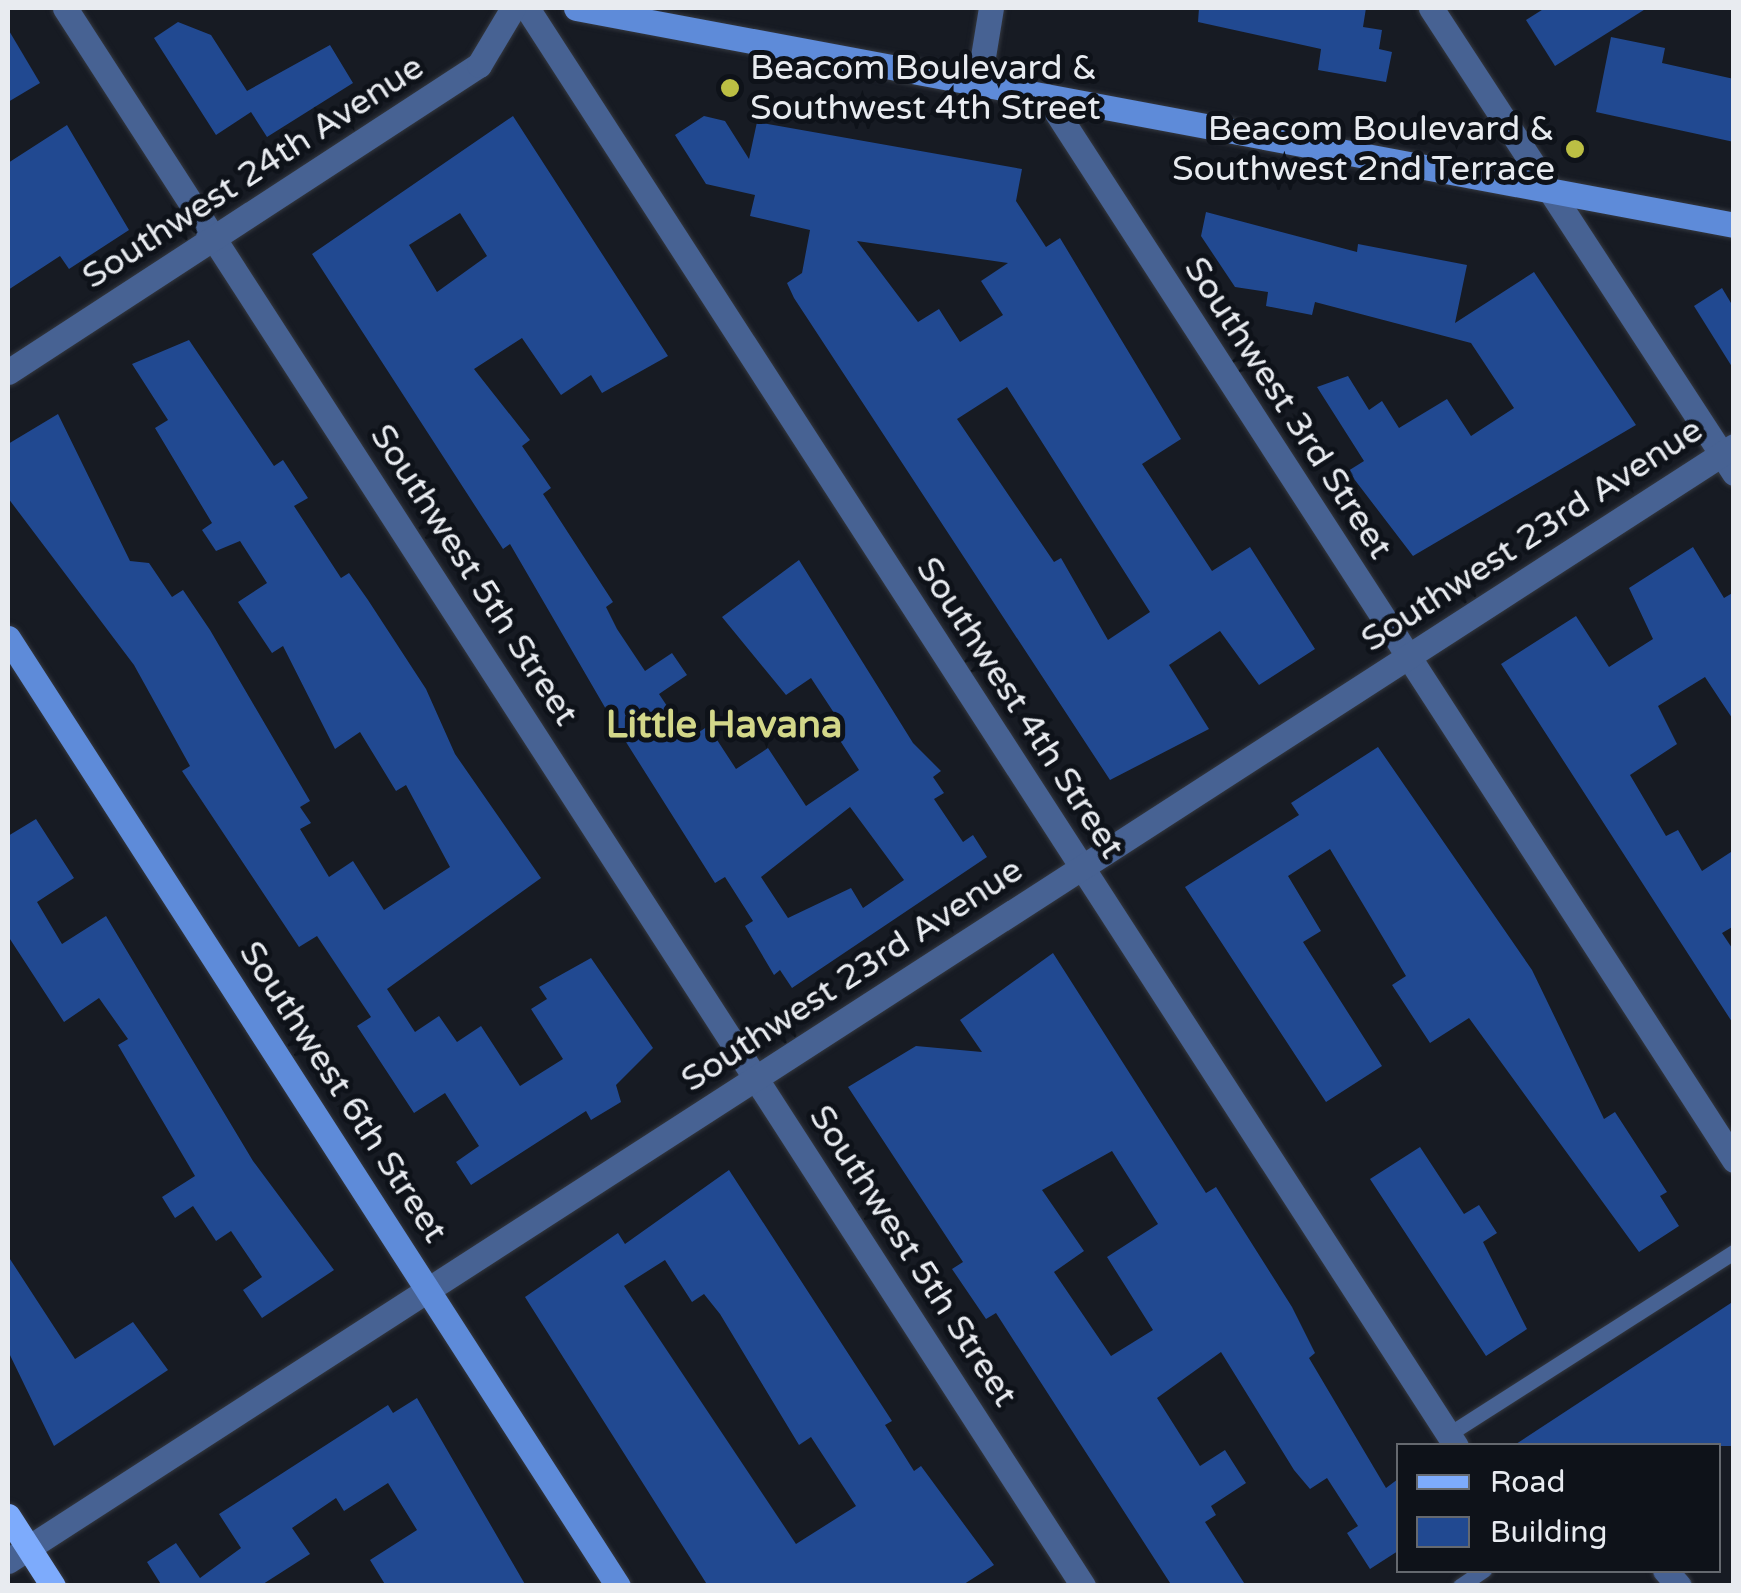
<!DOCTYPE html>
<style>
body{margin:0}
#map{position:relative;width:1741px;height:1593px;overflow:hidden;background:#171b23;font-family:"Varela Round",sans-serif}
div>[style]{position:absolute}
.building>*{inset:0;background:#214991}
.roads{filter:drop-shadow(0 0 2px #343840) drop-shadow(0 0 2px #343840)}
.lane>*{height:15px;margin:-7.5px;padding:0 7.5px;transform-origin:7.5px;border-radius:7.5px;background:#476293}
.street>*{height:25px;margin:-12.5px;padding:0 12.5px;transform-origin:12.5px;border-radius:12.5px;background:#476293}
.secondary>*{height:25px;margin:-12.5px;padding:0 12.5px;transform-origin:12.5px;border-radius:12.5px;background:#5e8bd9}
.primary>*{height:25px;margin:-12.5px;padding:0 12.5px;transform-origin:12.5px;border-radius:12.5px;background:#7dabfc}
.dots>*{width:28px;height:28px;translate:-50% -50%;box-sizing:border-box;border:5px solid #0e1219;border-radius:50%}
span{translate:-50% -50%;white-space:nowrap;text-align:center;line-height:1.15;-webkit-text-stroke:10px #0e1219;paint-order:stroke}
.poi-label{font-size:35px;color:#e8ebf0}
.left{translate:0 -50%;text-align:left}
.right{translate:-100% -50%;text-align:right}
.street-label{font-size:35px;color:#e8ebf0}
.neighbourhood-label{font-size:38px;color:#d3d789;font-weight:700}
.frame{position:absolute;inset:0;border:10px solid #e8ebf0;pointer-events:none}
.legend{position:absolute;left:1396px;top:1443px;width:325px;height:130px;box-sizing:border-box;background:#0e1219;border:2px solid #65696f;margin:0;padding:12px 18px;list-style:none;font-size:30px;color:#e8ebf0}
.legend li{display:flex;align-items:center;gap:20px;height:50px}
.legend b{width:50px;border:2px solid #65696f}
</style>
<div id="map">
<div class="building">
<i style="clip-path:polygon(1199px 8px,1366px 8px,1363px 27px,1382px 30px,1379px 49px,1392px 52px,1386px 82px,1318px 70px,1321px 49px,1198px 22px)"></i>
<i style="clip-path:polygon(1545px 8px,1647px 8px,1555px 66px,1526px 20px)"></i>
<i style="clip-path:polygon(178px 22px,211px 35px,247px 91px,330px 45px,353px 83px,267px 137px,251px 112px,216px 135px,154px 38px)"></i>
<i style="clip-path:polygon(8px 29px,40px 83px,8px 102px)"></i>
<i style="clip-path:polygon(1611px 37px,1665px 48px,1662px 63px,1734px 79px,1734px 142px,1596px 112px)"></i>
<i style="clip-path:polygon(evenodd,513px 116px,668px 356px,602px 393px,591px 375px,561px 395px,522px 338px,474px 369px,530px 440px,522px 446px,551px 488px,543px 494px,613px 602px,606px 607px,617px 629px,645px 671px,672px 653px,687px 675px,659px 694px,689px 739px,708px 726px,736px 769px,768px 748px,806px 806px,859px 770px,830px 725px,838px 719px,811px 678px,786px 695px,722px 617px,799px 560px,913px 743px,941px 771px,933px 777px,944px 793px,934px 799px,963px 842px,973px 835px,987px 857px,792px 988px,780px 970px,774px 975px,745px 926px,753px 921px,725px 877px,715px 883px,614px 723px,510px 544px,503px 549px,312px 254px,513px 116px,460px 213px,487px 256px,437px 292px,409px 245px,460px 213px,513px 116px,850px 807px,904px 880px,863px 908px,851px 888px,788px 918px,761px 877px,850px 807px)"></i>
<i style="clip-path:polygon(evenodd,704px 116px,725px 121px,749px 159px,757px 122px,1022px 169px,1016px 201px,1046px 247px,1060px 238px,1181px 439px,1142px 464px,1212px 571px,1250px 547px,1315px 649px,1259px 685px,1220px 631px,1169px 665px,1209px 729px,1110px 780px,794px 298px,787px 283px,802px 273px,810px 230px,750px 216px,755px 195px,706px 184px,675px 135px,704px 116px,857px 241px,1008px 263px,981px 281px,1003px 315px,960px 342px,939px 309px,918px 322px,857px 241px,704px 116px,1007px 387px,1150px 612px,1108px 640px,1061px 558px,1054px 562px,957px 419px,1007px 387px)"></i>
<i style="clip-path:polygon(67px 125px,129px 230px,69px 269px,60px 256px,8px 290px,8px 163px)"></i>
<i style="clip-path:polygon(1206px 212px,1357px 252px,1358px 244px,1467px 265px,1455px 323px,1534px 272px,1636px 425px,1413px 556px,1348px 471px,1364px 461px,1317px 387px,1348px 376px,1369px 410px,1382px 401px,1399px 428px,1447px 399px,1471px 436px,1514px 408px,1471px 343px,1315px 302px,1312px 315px,1266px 306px,1268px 292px,1235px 287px,1201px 236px)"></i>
<i style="clip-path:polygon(1722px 288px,1734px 308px,1734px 370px,1694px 306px)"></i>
<i style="clip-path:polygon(189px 340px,274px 466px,283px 460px,308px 498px,294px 506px,341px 578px,349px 573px,368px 600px,426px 689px,455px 754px,541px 878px,387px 989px,415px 1032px,439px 1016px,457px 1042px,481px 1026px,520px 1086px,563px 1059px,531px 1009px,547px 999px,539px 987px,591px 958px,653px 1048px,616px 1085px,621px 1102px,591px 1120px,586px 1111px,471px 1185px,456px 1162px,479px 1146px,445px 1093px,414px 1113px,357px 1026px,371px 1017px,317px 936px,299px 947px,182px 771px,190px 766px,134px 665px,8px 498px,8px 444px,58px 414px,130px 561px,149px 563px,172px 597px,183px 590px,210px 630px,310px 801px,300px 807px,311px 823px,300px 829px,329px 877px,353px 861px,384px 910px,450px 867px,406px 785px,396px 791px,360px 732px,335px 749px,283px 646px,272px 653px,238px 602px,267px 583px,240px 541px,216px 551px,202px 530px,212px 523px,155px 428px,168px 420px,132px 364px)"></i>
<i style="clip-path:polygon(1693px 547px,1724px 598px,1734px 592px,1734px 721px,1705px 677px,1658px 706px,1677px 744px,1630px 775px,1666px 836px,1678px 830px,1702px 871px,1734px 850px,1734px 926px,1722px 933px,1734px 951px,1734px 1025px,1501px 664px,1576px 616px,1609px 667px,1653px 639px,1629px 588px)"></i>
<i style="clip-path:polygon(1378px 747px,1532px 970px,1604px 1119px,1615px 1112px,1667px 1192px,1660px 1196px,1679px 1226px,1639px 1252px,1469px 1018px,1430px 1043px,1392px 985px,1406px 976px,1330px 849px,1288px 876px,1321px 931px,1303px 942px,1382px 1066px,1326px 1102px,1185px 887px,1299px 815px,1291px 803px)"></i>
<i style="clip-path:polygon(36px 819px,74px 878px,37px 902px,62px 944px,106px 916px,253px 1161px,334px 1270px,262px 1318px,243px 1290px,262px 1277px,231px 1231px,216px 1241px,193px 1206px,175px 1218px,162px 1197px,195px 1176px,118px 1045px,128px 1039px,99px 998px,64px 1022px,8px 936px,8px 836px)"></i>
<i style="clip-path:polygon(evenodd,1053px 953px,1206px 1193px,1216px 1187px,1292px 1307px,1315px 1353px,1309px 1358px,1386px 1488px,1398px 1479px,1398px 1551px,1370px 1569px,1347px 1533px,1358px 1526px,1327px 1478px,1310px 1489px,1294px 1470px,1221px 1352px,1157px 1398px,1200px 1466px,1225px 1450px,1246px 1483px,1211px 1506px,1216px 1515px,1205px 1522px,1246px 1586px,1172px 1586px,996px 1313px,986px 1319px,952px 1269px,963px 1262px,848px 1087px,916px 1046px,982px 1052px,960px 1020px,1053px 953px,1112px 1151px,1158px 1224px,1107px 1257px,1153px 1330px,1111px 1356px,1054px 1272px,1084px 1251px,1042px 1190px,1112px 1151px)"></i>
<i style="clip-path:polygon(1420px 1147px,1464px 1214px,1479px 1205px,1497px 1233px,1483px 1242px,1527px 1329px,1486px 1356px,1370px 1179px)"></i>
<i style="clip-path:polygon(evenodd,729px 1170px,892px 1421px,885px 1425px,914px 1471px,921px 1466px,994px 1565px,961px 1586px,708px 1586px,525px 1297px,618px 1233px,625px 1244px,729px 1170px,665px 1260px,692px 1302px,704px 1294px,720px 1314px,799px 1445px,811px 1437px,856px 1506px,796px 1544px,624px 1286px,665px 1260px)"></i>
<i style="clip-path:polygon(8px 1256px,75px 1359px,133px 1322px,168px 1370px,54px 1446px,8px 1351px)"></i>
<i style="clip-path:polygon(1734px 1301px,1734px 1446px,1513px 1446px)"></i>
<i style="clip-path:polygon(417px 1398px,526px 1586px,386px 1586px,370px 1560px,417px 1530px,388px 1483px,344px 1511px,336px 1498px,292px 1528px,310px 1554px,260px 1586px,162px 1586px,147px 1562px,176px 1543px,200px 1578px,241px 1548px,219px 1514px,388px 1405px,393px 1413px)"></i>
</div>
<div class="roads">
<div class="lane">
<i style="left:1449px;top:1434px;width:338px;rotate:-32.6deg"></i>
<i style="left:1460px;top:1586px;width:29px;rotate:-34deg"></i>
</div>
<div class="street">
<i style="left:65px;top:8px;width:1878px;rotate:57.17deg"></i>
<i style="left:527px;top:8px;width:1712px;rotate:57.14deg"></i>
<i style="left:1431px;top:8px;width:555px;rotate:56.91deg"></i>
<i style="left:979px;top:81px;width:74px;rotate:-80.7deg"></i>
<i style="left:1046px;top:96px;width:1267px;rotate:57.11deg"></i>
<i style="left:8px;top:372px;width:562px;rotate:-33.1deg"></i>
<i style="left:479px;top:65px;width:66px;rotate:-59.2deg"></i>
<i style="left:8px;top:1561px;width:2055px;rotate:-32.86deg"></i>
<i style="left:1665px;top:1570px;width:21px;rotate:49deg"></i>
</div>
<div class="secondary">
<i style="left:576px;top:8px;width:1178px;rotate:10.61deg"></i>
<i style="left:8px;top:638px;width:1127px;rotate:57.24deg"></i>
</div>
<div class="primary">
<i style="left:8px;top:1516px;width:83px;rotate:57.3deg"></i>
</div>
</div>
<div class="dots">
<i style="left:730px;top:88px;background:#bcbf44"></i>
<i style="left:1575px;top:149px;background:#bcbf44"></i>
</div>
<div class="poi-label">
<span class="left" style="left:750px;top:88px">Beacom Boulevard &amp;<br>Southwest 4th Street</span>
<span class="right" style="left:1555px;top:149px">Beacom Boulevard &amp;<br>Southwest 2nd Terrace</span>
</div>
<div class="street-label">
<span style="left:253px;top:172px;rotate:-33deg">Southwest 24th Avenue</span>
<span style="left:1288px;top:408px;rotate:57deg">Southwest 3rd Street</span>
<span style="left:1532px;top:535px;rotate:-33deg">Southwest 23rd Avenue</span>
<span style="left:474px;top:575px;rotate:57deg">Southwest 5th Street</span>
<span style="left:1020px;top:708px;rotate:57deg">Southwest 4th Street</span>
<span style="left:852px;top:975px;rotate:-33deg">Southwest 23rd Avenue</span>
<span style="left:343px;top:1092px;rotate:57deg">Southwest 6th Street</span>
<span style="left:913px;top:1256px;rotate:57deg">Southwest 5th Street</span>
</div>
<div class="neighbourhood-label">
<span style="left:724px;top:726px">Little Havana</span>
</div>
<div class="frame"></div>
<ul class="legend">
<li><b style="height:12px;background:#7dabfc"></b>Road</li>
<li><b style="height:28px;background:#214991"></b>Building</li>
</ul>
</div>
